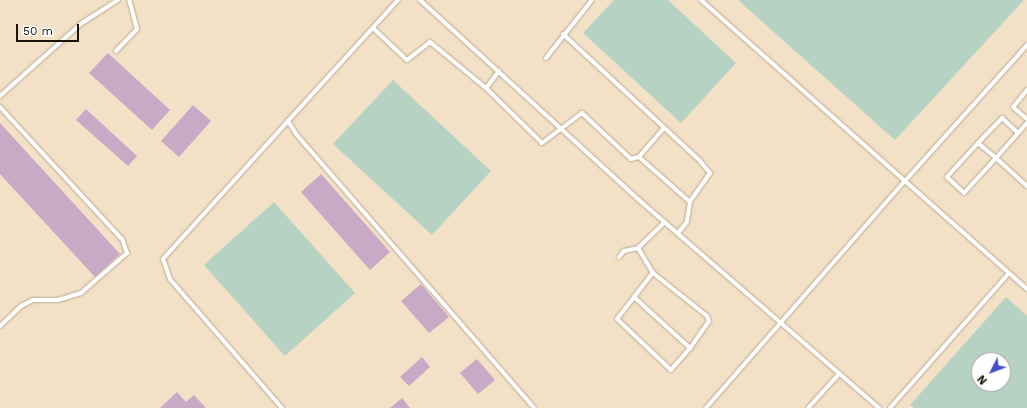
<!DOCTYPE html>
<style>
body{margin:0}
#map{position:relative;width:1027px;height:408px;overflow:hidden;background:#f2e1c6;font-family:"Work Sans",sans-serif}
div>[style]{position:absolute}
.green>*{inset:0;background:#b5d2c3}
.building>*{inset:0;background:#c8a9c6}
.roads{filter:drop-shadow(0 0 1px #bbab91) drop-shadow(0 0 1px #bbab91)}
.lane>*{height:4px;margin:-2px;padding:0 2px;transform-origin:2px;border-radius:2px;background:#fff}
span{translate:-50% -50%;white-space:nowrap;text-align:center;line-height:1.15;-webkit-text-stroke:3.5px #fff;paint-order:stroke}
.north{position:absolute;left:971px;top:352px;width:40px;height:40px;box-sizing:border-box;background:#fff;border:1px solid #a3a19d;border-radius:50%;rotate:228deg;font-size:11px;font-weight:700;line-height:16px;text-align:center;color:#19130a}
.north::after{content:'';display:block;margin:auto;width:14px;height:18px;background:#4250c4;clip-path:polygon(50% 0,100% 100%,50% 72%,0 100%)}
.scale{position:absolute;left:16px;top:24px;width:63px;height:18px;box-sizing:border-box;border:2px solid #19130a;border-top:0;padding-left:5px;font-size:12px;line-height:14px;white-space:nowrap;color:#19130a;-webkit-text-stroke:3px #fff;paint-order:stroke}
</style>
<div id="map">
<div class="green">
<i style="clip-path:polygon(614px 0,668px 0,736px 63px,681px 123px,583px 33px)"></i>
<i style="clip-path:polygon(738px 0,1024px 0,895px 140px)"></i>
<i style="clip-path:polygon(393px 80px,491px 171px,432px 235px,333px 144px)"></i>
<i style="clip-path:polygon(274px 202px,355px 293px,285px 356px,204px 265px)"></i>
<i style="clip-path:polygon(evenodd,1006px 297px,1027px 316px,1027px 408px,914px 408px,910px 405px,1006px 297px,979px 360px,1003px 360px,1003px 384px,979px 384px,979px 360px)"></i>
</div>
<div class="building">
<i style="clip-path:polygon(108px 53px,170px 110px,152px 130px,89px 73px)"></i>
<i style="clip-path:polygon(193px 105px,211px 121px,179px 157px,161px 141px)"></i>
<i style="clip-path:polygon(86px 109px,137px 156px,128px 166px,76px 120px)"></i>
<i style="clip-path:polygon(0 123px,120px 254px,95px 277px,0 174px)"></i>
<i style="clip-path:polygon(321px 174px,390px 252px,370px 270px,301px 192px)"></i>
<i style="clip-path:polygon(421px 284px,449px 317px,429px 333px,401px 301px)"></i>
<i style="clip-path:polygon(422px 357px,430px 367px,409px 386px,400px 377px)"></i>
<i style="clip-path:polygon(477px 359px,495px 380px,478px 394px,460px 373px)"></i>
<i style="clip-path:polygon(177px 392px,186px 402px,194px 395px,206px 408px,160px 408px)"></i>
<i style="clip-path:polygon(402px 398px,410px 408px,390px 408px)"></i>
</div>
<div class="roads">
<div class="lane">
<i style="left:398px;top:0;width:164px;rotate:132.3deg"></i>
<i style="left:288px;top:121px;width:15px;rotate:58deg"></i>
<i style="left:296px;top:134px;width:363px;rotate:49deg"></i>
<i style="left:420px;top:0;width:297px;rotate:42.4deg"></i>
<i style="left:639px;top:200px;width:318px;rotate:40.9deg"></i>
<i style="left:701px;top:0;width:273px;rotate:41.6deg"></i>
<i style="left:905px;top:181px;width:183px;rotate:-48.1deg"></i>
<i style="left:373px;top:28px;width:47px;rotate:43.3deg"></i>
<i style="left:407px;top:60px;width:29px;rotate:-38deg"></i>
<i style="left:430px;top:42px;width:72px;rotate:39.4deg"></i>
<i style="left:563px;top:34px;width:187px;rotate:42.8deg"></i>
<i style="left:700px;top:161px;width:16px;rotate:50deg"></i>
<i style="left:710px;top:173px;width:35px;rotate:125deg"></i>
<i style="left:690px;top:202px;width:20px;rotate:99deg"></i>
<i style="left:687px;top:222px;width:14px;rotate:129deg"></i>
<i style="left:116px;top:51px;width:30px;rotate:-46deg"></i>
<i style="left:137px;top:29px;width:30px;rotate:-105deg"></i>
<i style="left:546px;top:58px;width:74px;rotate:-51.6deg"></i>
<i style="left:499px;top:71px;width:21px;rotate:127deg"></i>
<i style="left:486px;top:88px;width:78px;rotate:44.5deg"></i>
<i style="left:542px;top:143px;width:50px;rotate:-36.9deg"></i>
<i style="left:582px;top:113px;width:67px;rotate:43.2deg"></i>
<i style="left:631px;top:159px;width:8px;rotate:-14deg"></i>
<i style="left:1027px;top:90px;width:22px;rotate:129deg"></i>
<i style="left:1013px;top:107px;width:18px;rotate:41deg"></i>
<i style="left:0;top:96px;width:110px;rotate:-41.7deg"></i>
<i style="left:82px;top:23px;width:43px;rotate:-32.6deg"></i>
<i style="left:0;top:107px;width:180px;rotate:47.3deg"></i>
<i style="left:122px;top:239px;width:15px;rotate:70deg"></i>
<i style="left:127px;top:253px;width:61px;rotate:139deg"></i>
<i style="left:81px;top:293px;width:24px;rotate:163deg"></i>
<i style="left:58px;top:300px;width:25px;rotate:180deg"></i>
<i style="left:33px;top:300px;width:13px;rotate:153deg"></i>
<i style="left:21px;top:306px;width:29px;rotate:136deg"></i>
<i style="left:1027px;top:123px;width:47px;rotate:131.5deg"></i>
<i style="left:996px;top:158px;width:42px;rotate:42.1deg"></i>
<i style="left:664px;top:128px;width:38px;rotate:131deg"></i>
<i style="left:639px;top:157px;width:68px;rotate:41.4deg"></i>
<i style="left:978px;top:143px;width:46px;rotate:132.4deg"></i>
<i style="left:947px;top:177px;width:23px;rotate:43deg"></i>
<i style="left:964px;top:193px;width:47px;rotate:-47.6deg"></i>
<i style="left:996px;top:158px;width:23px;rotate:-140deg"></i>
<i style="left:978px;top:143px;width:35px;rotate:-46deg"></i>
<i style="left:1002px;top:118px;width:22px;rotate:43deg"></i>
<i style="left:619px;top:257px;width:8px;rotate:-50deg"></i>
<i style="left:624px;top:251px;width:14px;rotate:-12deg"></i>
<i style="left:638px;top:248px;width:37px;rotate:-44deg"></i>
<i style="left:653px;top:273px;width:69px;rotate:38.5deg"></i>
<i style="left:707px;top:316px;width:5px;rotate:68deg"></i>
<i style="left:709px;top:321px;width:33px;rotate:125deg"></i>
<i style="left:634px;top:297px;width:76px;rotate:42.3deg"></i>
<i style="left:690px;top:348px;width:29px;rotate:131deg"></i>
<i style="left:671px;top:370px;width:74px;rotate:-136.6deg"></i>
<i style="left:617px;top:319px;width:28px;rotate:-52deg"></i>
<i style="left:634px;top:297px;width:31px;rotate:-52deg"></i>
<i style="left:653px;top:273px;width:29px;rotate:-121deg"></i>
<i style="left:282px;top:408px;width:171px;rotate:-131deg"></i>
<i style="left:170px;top:279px;width:21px;rotate:-109deg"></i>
<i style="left:163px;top:259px;width:186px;rotate:-47.8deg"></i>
<i style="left:706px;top:408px;width:302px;rotate:-48.8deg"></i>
<i style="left:905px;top:181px;width:163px;rotate:41.5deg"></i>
<i style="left:808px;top:408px;width:47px;rotate:-47.6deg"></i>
<i style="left:890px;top:408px;width:180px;rotate:-48.6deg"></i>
</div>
</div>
<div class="north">N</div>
<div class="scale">50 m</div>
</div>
